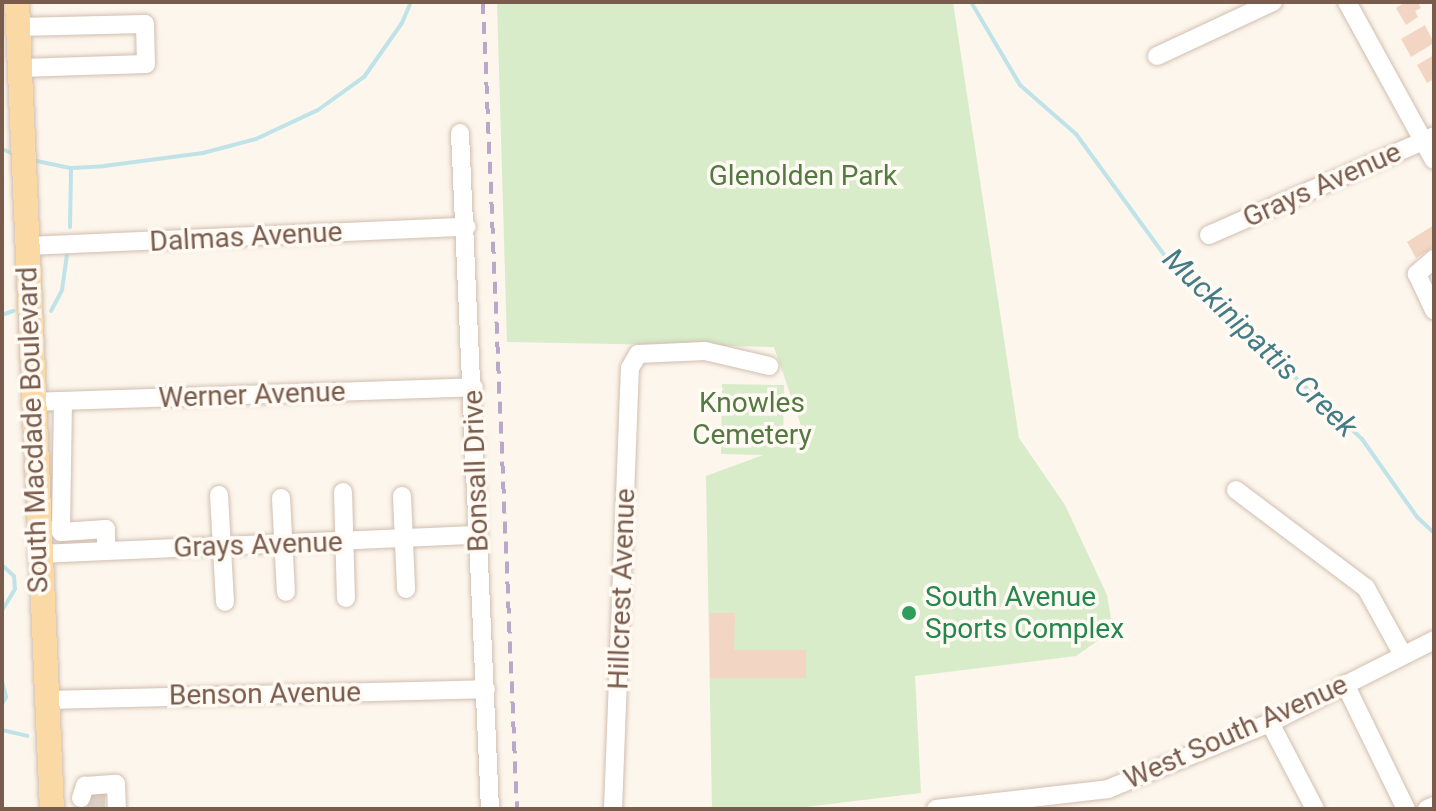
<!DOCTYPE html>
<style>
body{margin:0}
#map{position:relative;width:1436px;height:811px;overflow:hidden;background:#fdf6ec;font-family:Roboto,sans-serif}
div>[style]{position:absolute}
.green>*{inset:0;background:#d8ecc9}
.stream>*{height:4px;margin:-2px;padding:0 2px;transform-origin:2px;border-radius:2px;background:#bfe3e8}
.building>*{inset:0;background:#f3d5c3}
.minor-tunnel>*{height:18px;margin-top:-9px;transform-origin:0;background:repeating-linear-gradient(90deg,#dcd0c4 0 18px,transparent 0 27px)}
.roads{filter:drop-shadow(0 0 2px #d1beb0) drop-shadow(0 0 2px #d1beb0)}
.minor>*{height:18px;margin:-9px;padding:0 9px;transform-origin:9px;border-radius:9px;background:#fff}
.major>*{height:24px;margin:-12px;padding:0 12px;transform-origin:12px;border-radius:12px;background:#fbd9a5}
.rail>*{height:4px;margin-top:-2px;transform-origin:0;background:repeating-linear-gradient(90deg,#b9a8c9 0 12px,transparent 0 20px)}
.dots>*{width:22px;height:22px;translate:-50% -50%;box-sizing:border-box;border:4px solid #fffaf3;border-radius:50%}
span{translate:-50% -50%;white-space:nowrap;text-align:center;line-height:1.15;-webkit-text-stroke:7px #fffaf3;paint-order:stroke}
.park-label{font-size:28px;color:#537a41}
.street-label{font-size:28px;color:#7a5c4d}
.leisure-label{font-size:28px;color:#27864d}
.left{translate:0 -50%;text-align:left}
.water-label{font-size:30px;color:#437c86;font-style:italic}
.frame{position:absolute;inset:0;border:4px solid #7a5c4d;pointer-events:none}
</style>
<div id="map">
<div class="green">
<i style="clip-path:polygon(497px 2px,953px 2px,1019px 438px,1065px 505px,1107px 595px,1113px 630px,1076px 656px,915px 676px,921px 793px,789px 809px,712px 809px,706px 476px,763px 455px,721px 454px,722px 384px,784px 385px,783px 448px,806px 440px,774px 347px,507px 342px)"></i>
</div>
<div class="stream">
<i style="left:971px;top:2px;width:96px;rotate:59.4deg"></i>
<i style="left:1020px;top:85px;width:74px;rotate:41.2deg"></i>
<i style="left:1076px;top:134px;width:156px;rotate:53.9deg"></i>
<i style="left:1168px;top:260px;width:264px;rotate:42.7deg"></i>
<i style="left:1362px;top:439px;width:95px;rotate:54.8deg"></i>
<i style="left:1417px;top:517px;width:23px;rotate:43deg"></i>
<i style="left:2px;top:149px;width:15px;rotate:23deg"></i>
<i style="left:32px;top:160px;width:40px;rotate:12deg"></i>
<i style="left:71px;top:168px;width:33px;rotate:-3deg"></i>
<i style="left:104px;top:166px;width:100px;rotate:-7.5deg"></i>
<i style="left:203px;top:153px;width:55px;rotate:-14.8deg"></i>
<i style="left:256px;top:139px;width:68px;rotate:-25.1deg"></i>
<i style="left:318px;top:110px;width:57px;rotate:-35.7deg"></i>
<i style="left:364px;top:77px;width:66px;rotate:-54.9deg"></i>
<i style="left:402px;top:23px;width:23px;rotate:-67deg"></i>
<i style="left:70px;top:227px;width:59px;rotate:-89deg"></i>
<i style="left:51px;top:311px;width:24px;rotate:-62deg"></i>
<i style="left:62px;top:290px;width:35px;rotate:-82deg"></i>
<i style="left:2px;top:315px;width:12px;rotate:-20deg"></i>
<i style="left:2px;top:565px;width:16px;rotate:43deg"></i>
<i style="left:14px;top:576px;width:13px;rotate:86deg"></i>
<i style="left:15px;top:589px;width:26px;rotate:121deg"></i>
<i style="left:2px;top:681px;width:16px;rotate:76deg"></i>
<i style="left:6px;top:697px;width:8px;rotate:120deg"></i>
<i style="left:2px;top:730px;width:26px;rotate:13deg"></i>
</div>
<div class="building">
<i style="clip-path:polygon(1405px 2px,1417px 2px,1421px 8px,1415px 11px,1418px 17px,1406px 25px,1396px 8px)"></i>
<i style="clip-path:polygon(1425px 25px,1434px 43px,1411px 57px,1401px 39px)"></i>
<i style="clip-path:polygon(1434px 55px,1434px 79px,1427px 83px,1417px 65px)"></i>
<i style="clip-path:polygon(1434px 225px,1434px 247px,1416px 258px,1407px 242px)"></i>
<i style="clip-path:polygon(710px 613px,735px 613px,734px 650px,806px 650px,806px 678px,710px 678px)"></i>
</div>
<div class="minor-tunnel">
<i style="left:87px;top:802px;width:19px;rotate:-3deg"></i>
</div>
<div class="roads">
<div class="minor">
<i style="left:1347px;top:2px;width:180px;rotate:61.2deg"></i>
<i style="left:18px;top:27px;width:127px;rotate:-1.4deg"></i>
<i style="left:145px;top:24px;width:40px;rotate:88.6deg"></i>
<i style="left:146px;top:64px;width:126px;rotate:178.2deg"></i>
<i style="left:1157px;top:56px;width:128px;rotate:-25deg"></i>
<i style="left:460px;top:133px;width:677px;rotate:87.46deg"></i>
<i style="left:1209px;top:235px;width:246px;rotate:-23.7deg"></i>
<i style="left:25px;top:246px;width:442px;rotate:-2.5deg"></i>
<i style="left:1434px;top:259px;width:23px;rotate:139deg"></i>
<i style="left:1417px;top:274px;width:40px;rotate:65deg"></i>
<i style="left:63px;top:401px;width:131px;rotate:90.9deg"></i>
<i style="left:61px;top:532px;width:45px;rotate:-3.8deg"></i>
<i style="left:106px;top:529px;width:22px;rotate:90deg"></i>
<i style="left:31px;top:402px;width:443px;rotate:-1.9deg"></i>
<i style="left:1236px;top:490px;width:163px;rotate:37deg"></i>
<i style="left:1366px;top:588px;width:77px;rotate:61.1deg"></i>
<i style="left:343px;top:492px;width:106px;rotate:88.4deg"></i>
<i style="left:219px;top:495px;width:107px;rotate:86.8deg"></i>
<i style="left:402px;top:496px;width:93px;rotate:87.5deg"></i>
<i style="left:281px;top:498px;width:94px;rotate:87deg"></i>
<i style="left:37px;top:554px;width:441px;rotate:-2.5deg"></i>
<i style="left:1345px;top:684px;width:139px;rotate:64deg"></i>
<i style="left:45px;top:700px;width:441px;rotate:-1.4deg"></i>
<i style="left:1270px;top:723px;width:97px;rotate:62.4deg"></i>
<i style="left:81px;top:798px;width:13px;rotate:-72deg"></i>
<i style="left:85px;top:786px;width:31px;rotate:-4deg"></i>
<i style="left:116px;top:784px;width:25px;rotate:88deg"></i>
<i style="left:613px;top:809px;width:441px;rotate:-87.8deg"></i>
<i style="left:630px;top:368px;width:16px;rotate:-60deg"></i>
<i style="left:638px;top:354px;width:67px;rotate:-2.6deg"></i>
<i style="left:705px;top:351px;width:66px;rotate:13.2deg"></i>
<i style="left:936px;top:809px;width:173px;rotate:-6.6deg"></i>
<i style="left:1108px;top:789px;width:175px;rotate:-22.2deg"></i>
<i style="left:1270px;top:723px;width:184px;rotate:-26.8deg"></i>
<i style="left:1427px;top:809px;width:8px;rotate:-23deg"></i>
</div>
<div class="major">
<i style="left:17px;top:2px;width:808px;rotate:87.52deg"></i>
</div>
</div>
<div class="rail">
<i style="left:483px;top:2px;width:808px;rotate:87.59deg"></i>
</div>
<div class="dots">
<i style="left:909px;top:613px;background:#2e9e5b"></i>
</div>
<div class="park-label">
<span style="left:803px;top:176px">Glenolden Park</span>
<span style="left:752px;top:419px">Knowles<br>Cemetery</span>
</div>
<div class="street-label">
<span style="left:1322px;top:185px;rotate:-24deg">Grays Avenue</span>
<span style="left:246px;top:237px;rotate:-3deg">Dalmas Avenue</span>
<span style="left:252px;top:395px;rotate:-2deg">Werner Avenue</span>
<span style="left:33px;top:430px;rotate:-92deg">South Macdade Boulevard</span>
<span style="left:476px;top:471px;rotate:-92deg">Bonsall Drive</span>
<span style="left:258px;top:545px;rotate:-2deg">Grays Avenue</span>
<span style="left:622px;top:589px;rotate:-88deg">Hillcrest Avenue</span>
<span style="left:265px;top:694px;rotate:-1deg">Benson Avenue</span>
<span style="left:1236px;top:732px;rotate:-24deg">West South Avenue</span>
</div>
<div class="leisure-label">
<span class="left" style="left:925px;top:613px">South Avenue<br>Sports Complex</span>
</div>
<div class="water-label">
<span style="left:1260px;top:343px;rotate:44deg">Muckinipattis Creek</span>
</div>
<div class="frame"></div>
</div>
